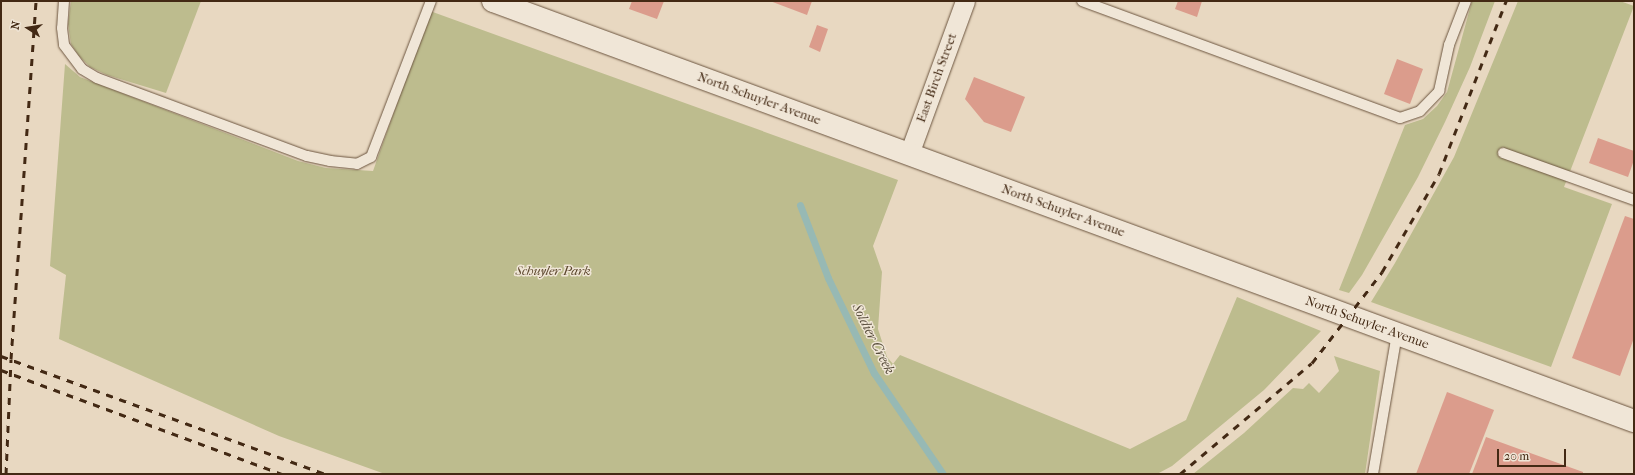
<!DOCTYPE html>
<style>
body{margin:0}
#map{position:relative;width:1635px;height:475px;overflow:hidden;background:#e8d8c1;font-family:"IM FELL French Canon",serif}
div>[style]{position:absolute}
.green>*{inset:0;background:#bdbc8e}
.stream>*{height:7px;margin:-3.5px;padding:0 3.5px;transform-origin:3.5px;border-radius:3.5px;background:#97b9b4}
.building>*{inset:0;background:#db9c8c}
.roads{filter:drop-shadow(0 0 1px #6c553f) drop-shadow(0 0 1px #6c553f)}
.lane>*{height:10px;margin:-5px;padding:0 5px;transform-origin:5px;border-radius:5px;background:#f0e6d7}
.street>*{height:19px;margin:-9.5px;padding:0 9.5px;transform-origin:9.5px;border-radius:9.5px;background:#f0e6d7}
.secondary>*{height:22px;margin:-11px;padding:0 11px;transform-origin:11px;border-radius:11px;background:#f0e6d7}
.rail>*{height:3px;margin-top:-1.5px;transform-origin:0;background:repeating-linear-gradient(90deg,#432914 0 7px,transparent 0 14px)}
span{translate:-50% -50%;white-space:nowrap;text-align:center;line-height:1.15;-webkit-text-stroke:3px #f0e6d7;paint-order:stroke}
.street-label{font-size:13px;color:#432914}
.park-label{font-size:13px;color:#5b462c;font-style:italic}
.water-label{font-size:14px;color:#584d3c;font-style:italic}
.frame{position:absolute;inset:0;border:2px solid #432914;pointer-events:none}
.north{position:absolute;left:8px;top:8px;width:40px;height:40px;-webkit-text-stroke:3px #f0e6d7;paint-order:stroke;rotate:282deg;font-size:11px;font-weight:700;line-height:16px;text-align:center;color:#432914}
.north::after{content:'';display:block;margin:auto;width:14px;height:18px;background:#432914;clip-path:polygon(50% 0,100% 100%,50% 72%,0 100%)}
.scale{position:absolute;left:1497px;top:449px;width:69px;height:18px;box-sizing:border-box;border:2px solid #432914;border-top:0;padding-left:5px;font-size:12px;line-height:14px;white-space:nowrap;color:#432914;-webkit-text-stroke:3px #f0e6d7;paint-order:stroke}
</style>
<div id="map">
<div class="green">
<i style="clip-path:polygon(71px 1px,201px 1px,166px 93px,107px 75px,90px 67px,79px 56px,71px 44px,68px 24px)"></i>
<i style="clip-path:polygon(1472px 1px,1495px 1px,1470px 67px,1445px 122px,1418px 177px,1362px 275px,1349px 293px,1339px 290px,1405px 125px,1423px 119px,1437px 106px,1447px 92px)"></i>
<i style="clip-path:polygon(1518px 1px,1620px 1px,1634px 6px,1564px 187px,1612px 204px,1551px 367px,1371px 302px,1395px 263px,1454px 157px)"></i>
<i style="clip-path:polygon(430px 11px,898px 180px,873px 246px,882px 272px,878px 329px,887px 357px,893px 364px,900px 355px,1130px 449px,1186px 420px,1237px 297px,1321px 331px,1264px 390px,1172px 466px,1157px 474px,385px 474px,279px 436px,59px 339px,66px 275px,50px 266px,65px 64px,80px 77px,298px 161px,326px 168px,373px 171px)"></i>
<i style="clip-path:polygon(1334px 356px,1380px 371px,1365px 474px,1193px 474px,1244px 433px,1293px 388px,1303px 389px,1309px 383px,1319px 393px,1339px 371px)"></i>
</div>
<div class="stream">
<i style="left:800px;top:205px;width:78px;rotate:69deg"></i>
<i style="left:828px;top:278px;width:106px;rotate:64.2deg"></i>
<i style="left:874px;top:373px;width:122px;rotate:55.7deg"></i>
</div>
<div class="building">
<i style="clip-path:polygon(632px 1px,664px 1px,657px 19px,629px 9px)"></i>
<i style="clip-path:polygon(770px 1px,812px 1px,807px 15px)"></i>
<i style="clip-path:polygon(1178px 1px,1202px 1px,1197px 17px,1175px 9px)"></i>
<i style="clip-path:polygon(817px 25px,828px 29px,820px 52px,809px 47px)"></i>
<i style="clip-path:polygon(1397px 59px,1423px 69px,1410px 104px,1384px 94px)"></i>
<i style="clip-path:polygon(974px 77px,1025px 97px,1011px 132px,984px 122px,965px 99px)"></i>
<i style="clip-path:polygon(1598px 138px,1634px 151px,1634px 160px,1628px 177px,1589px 163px)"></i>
<i style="clip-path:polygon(1625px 216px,1634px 219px,1634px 338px,1620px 376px,1572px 358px)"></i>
<i style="clip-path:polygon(1447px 392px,1494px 410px,1469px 474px,1416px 474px)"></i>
<i style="clip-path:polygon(1486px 437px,1583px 472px,1583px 474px,1472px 474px)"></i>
</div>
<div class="roads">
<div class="lane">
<i style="left:64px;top:1px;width:27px;rotate:94deg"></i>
<i style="left:62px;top:28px;width:17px;rotate:83deg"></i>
<i style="left:64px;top:45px;width:30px;rotate:53deg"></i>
<i style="left:82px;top:69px;width:17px;rotate:31deg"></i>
<i style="left:97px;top:78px;width:224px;rotate:20.4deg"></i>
<i style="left:307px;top:156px;width:24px;rotate:12deg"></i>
<i style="left:330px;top:161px;width:27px;rotate:6deg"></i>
<i style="left:357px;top:164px;width:16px;rotate:-27deg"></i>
<i style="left:371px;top:157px;width:167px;rotate:-69deg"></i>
<i style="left:1082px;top:1px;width:339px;rotate:20.2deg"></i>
<i style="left:1400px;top:118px;width:21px;rotate:-19deg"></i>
<i style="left:1420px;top:111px;width:28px;rotate:-46deg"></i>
<i style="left:1439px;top:91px;width:47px;rotate:-77.7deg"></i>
<i style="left:1449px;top:45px;width:47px;rotate:-68.9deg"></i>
<i style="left:1503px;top:153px;width:139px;rotate:19.7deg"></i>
<i style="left:1373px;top:474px;width:142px;rotate:-80.3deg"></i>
</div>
<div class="street">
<i style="left:909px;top:154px;width:163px;rotate:-69.9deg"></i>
</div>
<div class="secondary">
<i style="left:493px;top:1px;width:1216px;rotate:20.21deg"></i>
</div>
</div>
<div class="rail">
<i style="left:1px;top:356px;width:345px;rotate:20deg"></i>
<i style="left:1px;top:370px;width:300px;rotate:20.3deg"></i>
<i style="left:6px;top:474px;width:115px;rotate:-87.5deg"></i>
<i style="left:11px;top:359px;width:359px;rotate:-86deg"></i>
<i style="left:1180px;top:474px;width:172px;rotate:-40.1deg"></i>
<i style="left:1312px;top:363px;width:115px;rotate:-52.4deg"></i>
<i style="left:1382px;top:272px;width:113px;rotate:-59.8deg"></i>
<i style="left:1439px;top:174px;width:186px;rotate:-68.8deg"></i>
</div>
<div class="street-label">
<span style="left:937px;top:78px;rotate:-70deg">East Birch Street</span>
<span style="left:759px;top:99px;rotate:20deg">North Schuyler Avenue</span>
<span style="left:1063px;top:211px;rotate:20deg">North Schuyler Avenue</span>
<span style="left:1367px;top:323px;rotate:20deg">North Schuyler Avenue</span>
</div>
<div class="park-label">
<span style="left:553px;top:271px">Schuyler Park</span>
</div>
<div class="water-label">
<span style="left:873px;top:339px;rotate:63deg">Soldier Creek</span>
</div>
<div class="frame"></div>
<div class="north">N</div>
<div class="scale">20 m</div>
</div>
